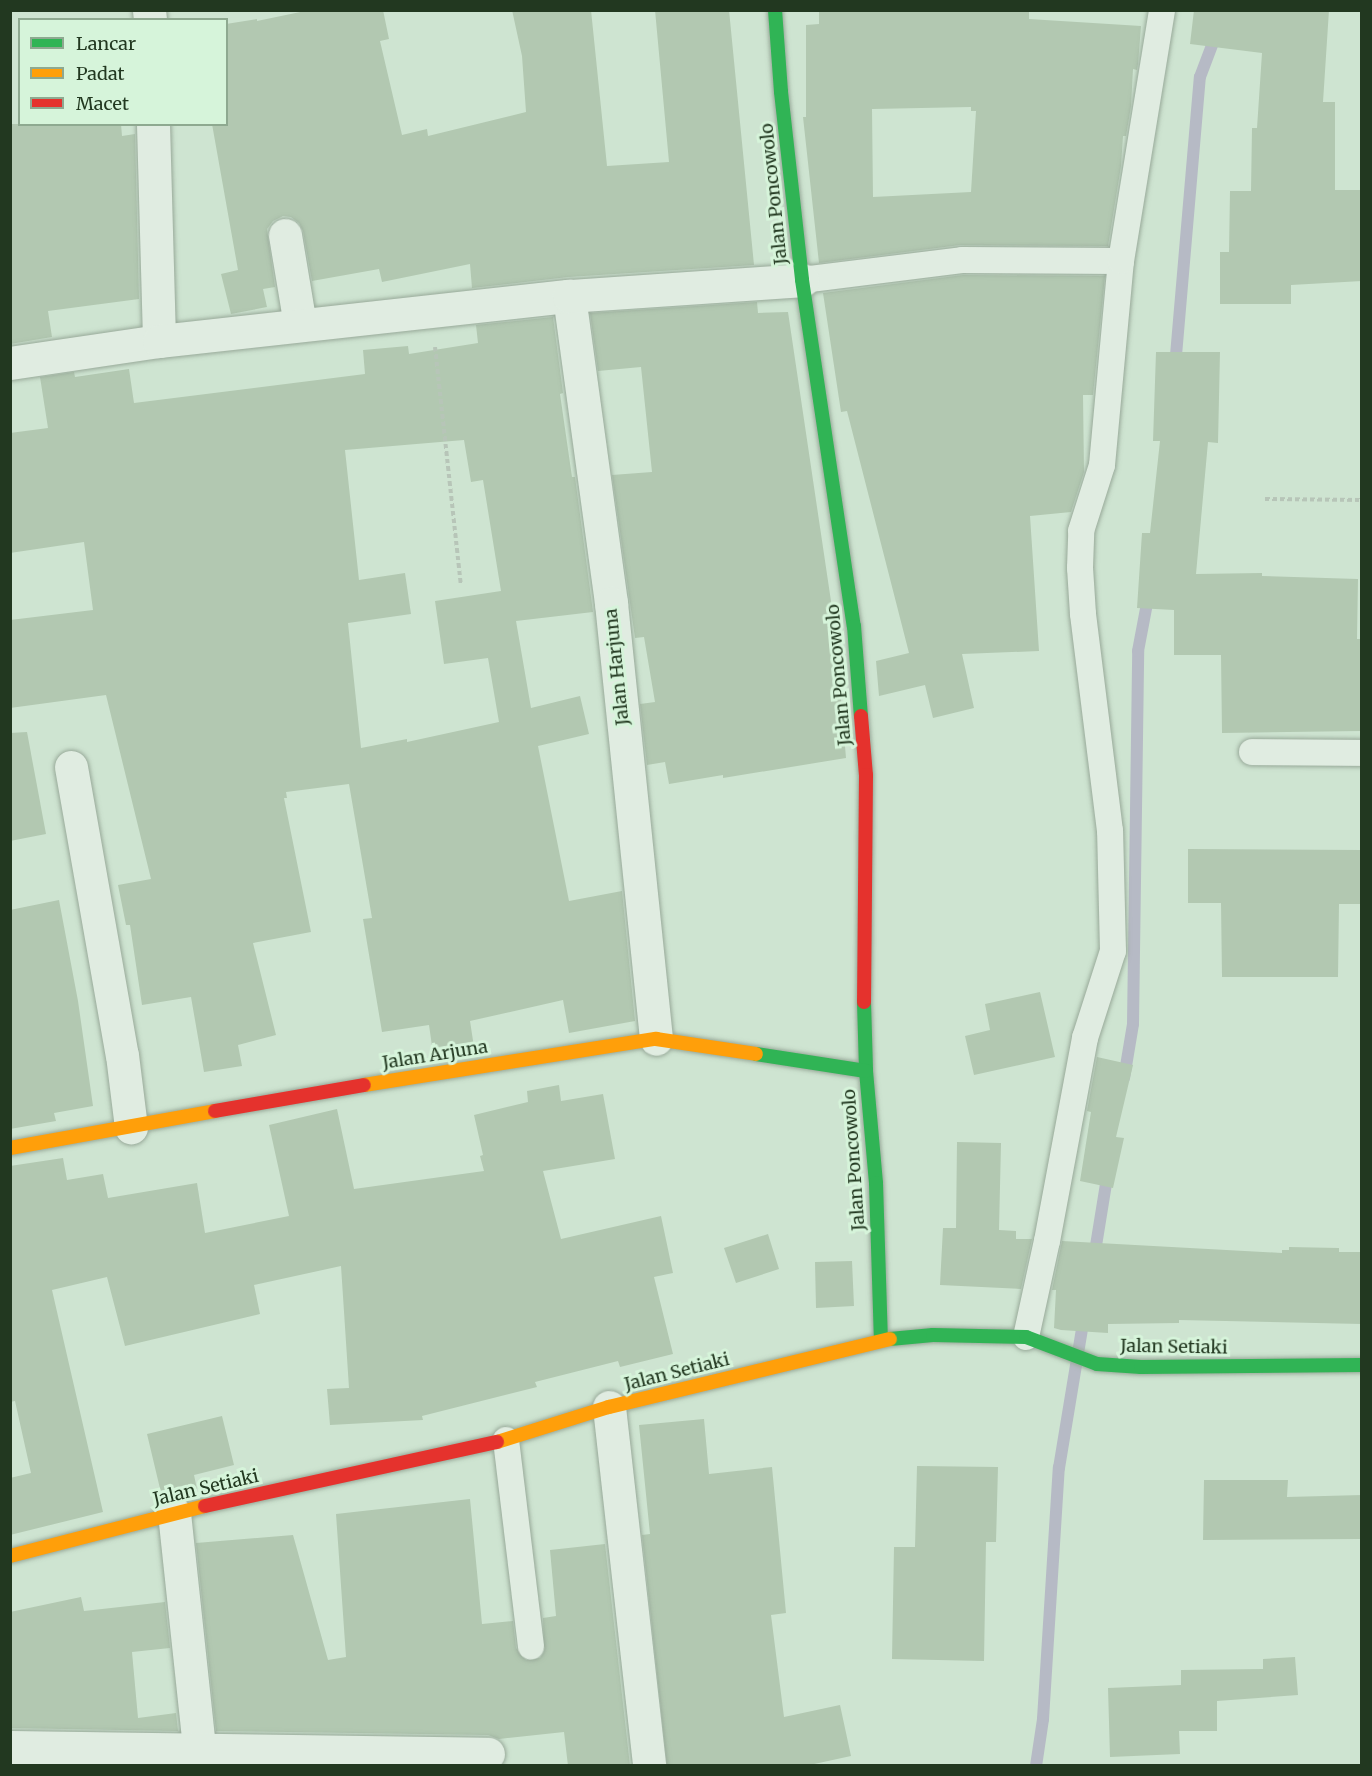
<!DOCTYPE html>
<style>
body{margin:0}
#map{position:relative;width:1372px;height:1776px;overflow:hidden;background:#cee4d1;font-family:Merriweather,serif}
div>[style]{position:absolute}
.stream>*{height:12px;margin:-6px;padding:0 6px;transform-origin:6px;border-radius:6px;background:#b6bac5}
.building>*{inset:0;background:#b2c8b1}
.path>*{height:4px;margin-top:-2px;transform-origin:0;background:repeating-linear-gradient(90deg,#b7c5b8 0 4.5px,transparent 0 7.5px)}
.roads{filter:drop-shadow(0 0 2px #98a999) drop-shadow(0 0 2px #98a999)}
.lane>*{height:26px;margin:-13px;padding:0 13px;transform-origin:13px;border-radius:13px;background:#e0ece1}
.street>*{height:33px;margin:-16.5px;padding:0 16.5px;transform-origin:16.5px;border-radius:16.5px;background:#e0ece1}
.fast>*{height:14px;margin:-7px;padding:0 7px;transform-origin:7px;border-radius:7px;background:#30b455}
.slow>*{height:14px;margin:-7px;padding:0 7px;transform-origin:7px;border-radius:7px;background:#ff9f0a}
.jam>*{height:14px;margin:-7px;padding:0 7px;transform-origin:7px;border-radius:7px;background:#e5322d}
span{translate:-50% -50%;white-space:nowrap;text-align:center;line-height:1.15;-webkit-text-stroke:6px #d6f4da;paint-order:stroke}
.street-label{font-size:18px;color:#223820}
.frame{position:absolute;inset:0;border:12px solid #223820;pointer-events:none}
.legend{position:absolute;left:18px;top:18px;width:210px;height:108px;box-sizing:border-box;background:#d6f4da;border:2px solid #8ea990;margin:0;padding:8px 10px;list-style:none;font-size:18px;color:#223820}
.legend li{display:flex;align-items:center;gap:12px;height:30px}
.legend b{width:30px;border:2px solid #8ea990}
</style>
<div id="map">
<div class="stream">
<i style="left:1175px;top:367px;width:291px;rotate:-85.1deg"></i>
<i style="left:1200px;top:77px;width:48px;rotate:-69.3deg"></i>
<i style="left:1124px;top:1078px;width:55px;rotate:-80.5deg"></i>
<i style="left:1133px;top:1024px;width:373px;rotate:-89.2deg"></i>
<i style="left:1138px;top:651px;width:59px;rotate:-79.3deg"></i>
<i style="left:1094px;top:1258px;width:87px;rotate:-80.8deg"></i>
<i style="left:1036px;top:1766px;width:48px;rotate:-81.5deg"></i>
<i style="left:1043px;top:1719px;width:252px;rotate:-86.4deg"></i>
<i style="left:1059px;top:1468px;width:153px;rotate:-80.6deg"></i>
</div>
<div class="building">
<i style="clip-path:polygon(310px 10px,383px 10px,389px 39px,380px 41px,402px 135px,427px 129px,428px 136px,526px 112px,522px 56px,512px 10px,591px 10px,607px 166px,669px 162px,655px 10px,729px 10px,754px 265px,568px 277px,472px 288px,470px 264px,382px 282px,379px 269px,312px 281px,303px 231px,299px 223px,291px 217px,283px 216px,273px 221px,267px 229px,275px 287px,263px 289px,267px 307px,231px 314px,221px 274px,238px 270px,212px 124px,226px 124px,226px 24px,257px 19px,257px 21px)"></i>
<i style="clip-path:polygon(evenodd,819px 10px,1029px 10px,1029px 19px,1141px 26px,1138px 64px,1137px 70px,1133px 69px,1131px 106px,1126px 136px,1123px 136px,1121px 166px,1108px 246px,960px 245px,819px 263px,803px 117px,806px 117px,806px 25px,819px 24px,819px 10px,971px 107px,971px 111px,976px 111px,971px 192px,873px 197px,872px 109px,971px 107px)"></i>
<i style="clip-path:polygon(1194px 10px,1329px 10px,1323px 102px,1335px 102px,1335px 190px,1362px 190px,1362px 281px,1291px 285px,1291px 304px,1220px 304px,1220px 252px,1229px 252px,1230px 191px,1251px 191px,1252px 128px,1257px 128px,1262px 53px,1190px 44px)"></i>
<i style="clip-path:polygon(10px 124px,121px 124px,122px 136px,135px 134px,139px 299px,48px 311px,52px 337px,10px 344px)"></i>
<i style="clip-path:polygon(963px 275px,1105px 276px,1093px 395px,1083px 395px,1084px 472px,1071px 512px,1030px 516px,1039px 651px,962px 654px,974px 708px,933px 718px,925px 685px,879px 696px,876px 661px,909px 653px,847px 411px,841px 412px,823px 293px)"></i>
<i style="clip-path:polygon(757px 302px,758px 313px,788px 312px,835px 628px,846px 758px,723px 778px,723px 775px,669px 784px,665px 762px,647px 765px,640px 704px,655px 702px,644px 637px,635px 638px,612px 475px,652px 472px,641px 367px,598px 371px,590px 313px)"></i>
<i style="clip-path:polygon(evenodd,553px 317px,563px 393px,560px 394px,572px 477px,575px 477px,593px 612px,516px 621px,531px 708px,580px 696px,589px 734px,538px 746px,569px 901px,622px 891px,635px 1021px,569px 1033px,563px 1000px,470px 1021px,474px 1047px,433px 1053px,429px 1025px,382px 1032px,363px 919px,372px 918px,349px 784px,286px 792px,287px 798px,284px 798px,311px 932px,253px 943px,276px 1035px,238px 1045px,242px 1066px,204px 1072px,191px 997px,142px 1005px,130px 925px,126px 925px,118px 885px,151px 879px,106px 695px,10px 708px,10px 620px,93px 610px,84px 542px,10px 553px,10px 433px,48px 428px,40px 377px,74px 372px,75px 377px,129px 369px,134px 403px,365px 374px,363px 350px,408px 346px,409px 354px,478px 343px,476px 325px,553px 317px,464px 440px,471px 482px,483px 480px,501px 591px,435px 601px,444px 664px,488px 658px,499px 722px,407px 742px,407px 739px,361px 748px,348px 623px,411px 614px,405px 573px,359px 580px,345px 450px,464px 440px)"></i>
<i style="clip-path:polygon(1156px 352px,1220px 352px,1218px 443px,1208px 442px,1196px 574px,1262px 573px,1262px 576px,1358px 579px,1357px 639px,1362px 639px,1362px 731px,1222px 733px,1221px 655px,1174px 655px,1174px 610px,1137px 608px,1142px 533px,1150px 533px,1160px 441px,1153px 441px)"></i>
<i style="clip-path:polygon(27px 732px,46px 834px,10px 841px,10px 733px)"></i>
<i style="clip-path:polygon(1188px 849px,1362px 850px,1362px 904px,1339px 904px,1338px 977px,1222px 977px,1221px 903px,1188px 903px)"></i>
<i style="clip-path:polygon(59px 900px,78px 1001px,93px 1106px,54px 1113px,56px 1121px,10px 1129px,10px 910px)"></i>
<i style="clip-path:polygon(1040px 992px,1055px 1057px,974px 1075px,965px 1036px,990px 1030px,985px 1004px)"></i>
<i style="clip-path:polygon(1097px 1057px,1133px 1065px,1116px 1137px,1124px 1138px,1113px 1188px,1080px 1181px,1091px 1112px,1087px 1111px)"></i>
<i style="clip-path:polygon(559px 1085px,561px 1101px,603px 1094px,615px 1159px,543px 1171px,561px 1239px,661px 1216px,673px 1273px,654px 1277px,673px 1354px,620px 1367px,618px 1361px,535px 1382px,537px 1387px,422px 1416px,423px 1420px,330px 1425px,327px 1389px,349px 1388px,341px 1266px,254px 1285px,260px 1314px,125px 1346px,107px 1277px,52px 1290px,103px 1512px,10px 1535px,10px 1478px,31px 1473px,15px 1401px,10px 1402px,10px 1166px,63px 1158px,67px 1180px,103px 1174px,108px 1198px,197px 1183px,205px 1233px,289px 1216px,269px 1125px,337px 1109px,354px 1189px,484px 1171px,480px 1156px,483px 1155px,474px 1115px,528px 1102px,527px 1091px)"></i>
<i style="clip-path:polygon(957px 1142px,1001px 1143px,999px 1230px,1016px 1231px,1016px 1239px,1032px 1239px,1021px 1289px,940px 1285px,943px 1228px,956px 1228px)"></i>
<i style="clip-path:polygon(768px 1234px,779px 1269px,736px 1283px,724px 1248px)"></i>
<i style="clip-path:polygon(1062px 1241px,1282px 1253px,1282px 1250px,1289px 1250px,1289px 1247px,1339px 1248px,1339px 1252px,1362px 1252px,1362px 1324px,1179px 1320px,1179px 1323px,1108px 1324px,1108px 1333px,1061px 1330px,1054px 1328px,1056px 1290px,1052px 1290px)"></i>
<i style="clip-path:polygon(852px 1261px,854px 1306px,816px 1308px,815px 1262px)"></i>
<i style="clip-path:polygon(222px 1416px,234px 1465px,194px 1475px,197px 1489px,162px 1497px,147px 1434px)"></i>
<i style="clip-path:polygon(704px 1419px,709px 1474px,772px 1467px,786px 1613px,771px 1615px,784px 1717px,840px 1705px,851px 1756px,805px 1766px,667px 1766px,642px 1535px,650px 1534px,639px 1425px)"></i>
<i style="clip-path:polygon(917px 1466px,998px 1467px,996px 1542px,986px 1542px,984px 1661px,892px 1659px,894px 1547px,915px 1547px)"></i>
<i style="clip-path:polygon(1204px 1480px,1288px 1480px,1287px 1497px,1362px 1495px,1362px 1539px,1203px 1540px)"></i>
<i style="clip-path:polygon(470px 1499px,482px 1624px,513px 1621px,516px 1648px,526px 1660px,540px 1658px,544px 1652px,543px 1618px,556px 1616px,550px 1550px,605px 1544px,630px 1766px,568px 1766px,564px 1732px,499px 1739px,488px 1735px,216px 1731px,196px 1543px,293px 1535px,328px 1660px,346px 1657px,336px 1514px)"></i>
<i style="clip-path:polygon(81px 1597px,84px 1611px,165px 1602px,170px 1648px,132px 1652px,138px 1718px,176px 1713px,178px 1731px,10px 1728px,10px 1612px)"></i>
<i style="clip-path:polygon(1295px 1657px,1298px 1695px,1217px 1701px,1217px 1731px,1179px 1731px,1180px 1754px,1110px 1757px,1108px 1688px,1181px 1685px,1181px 1670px,1263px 1669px,1263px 1659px)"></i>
</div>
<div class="path">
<i style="left:435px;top:347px;width:239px;rotate:83.8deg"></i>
<i style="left:1265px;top:499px;width:97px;rotate:0.6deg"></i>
</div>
<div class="roads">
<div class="lane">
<i style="left:802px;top:280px;width:161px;rotate:-7.1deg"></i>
<i style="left:962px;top:260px;width:159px;rotate:0.4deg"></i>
<i style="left:1252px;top:752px;width:110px;rotate:0.5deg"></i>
<i style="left:1026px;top:1337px;width:98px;rotate:-77.7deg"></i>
<i style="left:1047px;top:1241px;width:207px;rotate:-79.4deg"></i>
<i style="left:1085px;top:1038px;width:91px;rotate:-72.2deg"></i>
<i style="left:1113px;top:951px;width:120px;rotate:-91.4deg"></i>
<i style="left:1110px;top:831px;width:219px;rotate:-97.1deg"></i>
<i style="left:1083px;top:614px;width:46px;rotate:-93.7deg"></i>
<i style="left:1080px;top:568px;width:37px;rotate:-88deg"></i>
<i style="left:1081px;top:531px;width:69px;rotate:-72.3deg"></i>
<i style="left:1102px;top:465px;width:205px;rotate:-84.7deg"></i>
<i style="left:1121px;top:261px;width:254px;rotate:-80.7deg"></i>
<i style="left:506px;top:1440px;width:208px;rotate:83.1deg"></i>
</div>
<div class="street">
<i style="left:149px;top:10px;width:10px;rotate:84deg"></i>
<i style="left:153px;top:124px;width:217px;rotate:88.4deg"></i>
<i style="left:285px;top:235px;width:91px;rotate:80.5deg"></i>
<i style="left:569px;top:296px;width:310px;rotate:82.2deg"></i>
<i style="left:611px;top:603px;width:438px;rotate:84.1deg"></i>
<i style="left:10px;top:363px;width:151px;rotate:-8.4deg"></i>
<i style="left:159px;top:341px;width:412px;rotate:-6.3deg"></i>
<i style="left:569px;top:296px;width:234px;rotate:-3.9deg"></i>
<i style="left:71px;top:767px;width:292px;rotate:80deg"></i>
<i style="left:122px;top:1055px;width:73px;rotate:82.9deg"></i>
<i style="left:609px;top:1407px;width:361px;rotate:83.6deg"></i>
<i style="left:174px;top:1513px;width:254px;rotate:83.9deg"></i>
<i style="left:10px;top:1747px;width:478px;rotate:0.8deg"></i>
</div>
<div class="fast">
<i style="left:775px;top:10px;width:82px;rotate:85.8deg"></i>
<i style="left:781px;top:92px;width:189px;rotate:83.6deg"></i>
<i style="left:802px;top:280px;width:350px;rotate:81.5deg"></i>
<i style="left:854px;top:626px;width:90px;rotate:85.6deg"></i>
<i style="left:864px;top:1002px;width:69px;rotate:88.3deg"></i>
<i style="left:866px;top:1071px;width:112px;rotate:84.9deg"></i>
<i style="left:876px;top:1183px;width:157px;rotate:88.2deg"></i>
<i style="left:756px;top:1054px;width:111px;rotate:8.8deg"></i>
<i style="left:890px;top:1339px;width:43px;rotate:-5.3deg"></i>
<i style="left:933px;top:1335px;width:93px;rotate:1.2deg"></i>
<i style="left:1026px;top:1337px;width:76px;rotate:20.8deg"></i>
<i style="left:1097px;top:1364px;width:44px;rotate:3.9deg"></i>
<i style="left:1141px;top:1367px;width:221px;rotate:-0.5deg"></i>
</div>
<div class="slow">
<i style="left:364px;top:1085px;width:296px;rotate:-9deg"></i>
<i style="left:656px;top:1039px;width:101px;rotate:8.5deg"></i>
<i style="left:10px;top:1148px;width:208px;rotate:-10.2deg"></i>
<i style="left:497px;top:1442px;width:117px;rotate:-17.4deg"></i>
<i style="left:609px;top:1407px;width:289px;rotate:-13.6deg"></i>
<i style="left:10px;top:1556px;width:201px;rotate:-14.4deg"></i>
</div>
<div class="jam">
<i style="left:861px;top:716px;width:59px;rotate:85.2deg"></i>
<i style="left:866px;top:775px;width:227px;rotate:90.5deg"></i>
<i style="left:215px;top:1111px;width:151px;rotate:-9.9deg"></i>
<i style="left:205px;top:1506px;width:299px;rotate:-12.4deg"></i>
</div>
</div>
<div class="street-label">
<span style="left:774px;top:194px;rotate:-96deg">Jalan Poncowolo</span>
<span style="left:617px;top:667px;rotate:-96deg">Jalan Harjuna</span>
<span style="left:839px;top:675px;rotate:-95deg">Jalan Poncowolo</span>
<span style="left:435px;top:1055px;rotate:-9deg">Jalan Arjuna</span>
<span style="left:854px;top:1160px;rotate:-94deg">Jalan Poncowolo</span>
<span style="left:1174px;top:1347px;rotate:1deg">Jalan Setiaki</span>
<span style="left:677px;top:1372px;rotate:-14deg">Jalan Setiaki</span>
<span style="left:206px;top:1488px;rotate:-13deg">Jalan Setiaki</span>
</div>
<div class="frame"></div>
<ul class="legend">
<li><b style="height:8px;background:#30b455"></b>Lancar</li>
<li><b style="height:8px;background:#ff9f0a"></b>Padat</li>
<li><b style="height:8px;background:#e5322d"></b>Macet</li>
</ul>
</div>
